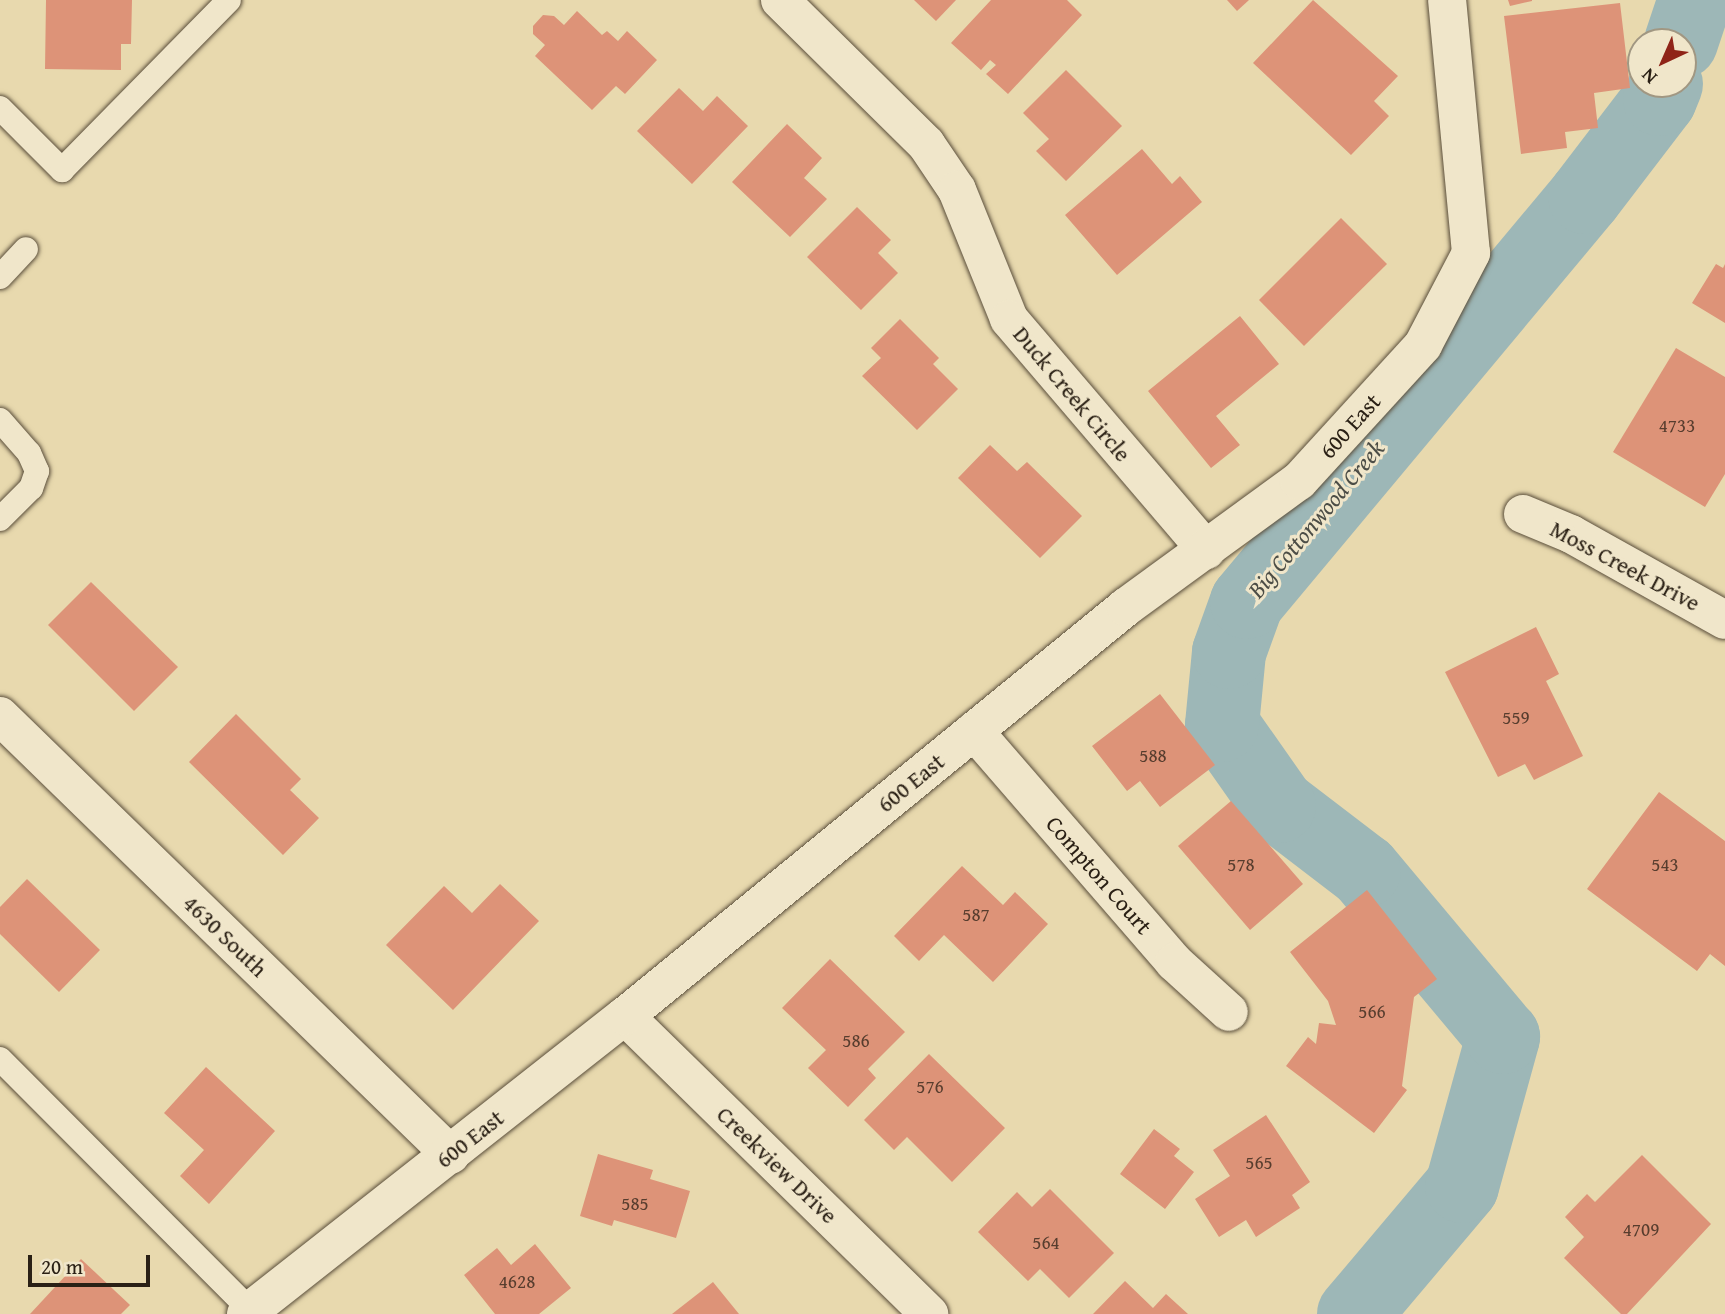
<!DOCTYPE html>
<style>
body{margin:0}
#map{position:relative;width:1725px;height:1314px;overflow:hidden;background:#e8d9ae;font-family:"Gentium Book Plus",serif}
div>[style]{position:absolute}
.river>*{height:74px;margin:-37px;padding:0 37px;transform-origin:37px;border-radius:37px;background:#9db7b7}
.building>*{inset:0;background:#dd9378}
.roads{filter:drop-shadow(0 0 2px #5a4e3b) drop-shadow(0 0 2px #5a4e3b)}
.lane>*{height:24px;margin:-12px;padding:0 12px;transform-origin:12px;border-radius:12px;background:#f0e6ca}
.street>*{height:38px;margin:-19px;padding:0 19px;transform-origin:19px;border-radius:19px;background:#f0e6ca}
span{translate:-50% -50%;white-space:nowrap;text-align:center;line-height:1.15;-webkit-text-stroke:6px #f0e6ca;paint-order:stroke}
.number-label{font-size:19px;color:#573d2e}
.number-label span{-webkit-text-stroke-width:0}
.street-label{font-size:23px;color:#2a2015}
.water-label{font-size:24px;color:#4c4d46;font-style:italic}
.north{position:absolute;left:1627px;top:28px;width:70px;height:70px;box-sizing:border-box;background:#f0e6ca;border:2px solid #a19782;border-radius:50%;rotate:224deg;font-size:19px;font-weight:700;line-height:28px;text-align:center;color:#2a2015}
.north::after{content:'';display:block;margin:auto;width:24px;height:32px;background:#8f2418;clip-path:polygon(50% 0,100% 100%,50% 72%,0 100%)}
.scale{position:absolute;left:28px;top:1255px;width:122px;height:32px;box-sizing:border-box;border:4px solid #2a2015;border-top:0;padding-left:9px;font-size:21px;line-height:24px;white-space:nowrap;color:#2a2015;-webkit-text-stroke:5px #f0e6ca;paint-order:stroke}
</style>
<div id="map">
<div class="river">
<i style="left:1681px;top:42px;width:44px;rotate:-71.6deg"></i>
<i style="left:1354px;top:1314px;width:167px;rotate:-49.8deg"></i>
<i style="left:1462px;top:1186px;width:155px;rotate:-74.6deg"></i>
<i style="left:1503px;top:1037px;width:217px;rotate:-129.9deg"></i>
<i style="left:1364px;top:871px;width:107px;rotate:-142.6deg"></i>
<i style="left:1279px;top:806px;width:99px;rotate:-125.1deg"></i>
<i style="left:1222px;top:725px;width:73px;rotate:-84.5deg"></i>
<i style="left:1229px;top:652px;width:53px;rotate:-70.2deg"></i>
<i style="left:1247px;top:602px;width:528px;rotate:-50.15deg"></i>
<i style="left:1585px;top:197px;width:123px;rotate:-52.6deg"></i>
<i style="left:1660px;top:99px;width:16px;rotate:-68deg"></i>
</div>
<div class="building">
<i style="clip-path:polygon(46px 0,132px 0,131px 44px,121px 44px,121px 70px,45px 69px)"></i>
<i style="clip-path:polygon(914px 0,956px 0,936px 21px)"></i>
<i style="clip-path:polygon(991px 0,1067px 0,1082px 15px,1008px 94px,986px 74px,996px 65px,990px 60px,981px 70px,951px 43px)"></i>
<i style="clip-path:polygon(1227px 0,1249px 0,1237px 11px)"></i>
<i style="clip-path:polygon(1313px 0,1398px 76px,1374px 101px,1389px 116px,1351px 155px,1253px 63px)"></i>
<i style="clip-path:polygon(1508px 0,1532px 0,1532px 1px,1510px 6px)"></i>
<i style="clip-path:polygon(1620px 3px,1630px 88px,1594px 93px,1598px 128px,1565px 132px,1567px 148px,1521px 154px,1504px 16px)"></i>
<i style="clip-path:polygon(577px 11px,602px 35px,607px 31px,618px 41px,627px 31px,657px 60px,625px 94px,616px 86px,592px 110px,535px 56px,545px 45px,533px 34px,533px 26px,543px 15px,554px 16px,564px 25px)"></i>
<i style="clip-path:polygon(1066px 70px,1122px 126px,1066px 181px,1036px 151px,1049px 139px,1023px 113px)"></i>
<i style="clip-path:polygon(679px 88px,703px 111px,717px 96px,748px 126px,692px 184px,637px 131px)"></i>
<i style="clip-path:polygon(787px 124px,822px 158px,804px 178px,827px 199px,790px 237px,732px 182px)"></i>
<i style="clip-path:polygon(1142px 149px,1172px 184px,1180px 176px,1202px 202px,1117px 275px,1065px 215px)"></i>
<i style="clip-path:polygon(857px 207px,891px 240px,878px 253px,898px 273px,861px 310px,807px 257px)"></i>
<i style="clip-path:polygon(1341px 218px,1387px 264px,1304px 346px,1259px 300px)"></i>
<i style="clip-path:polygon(1716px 264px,1723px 268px,1725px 264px,1725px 323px,1692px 303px)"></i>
<i style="clip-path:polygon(1240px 316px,1279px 364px,1216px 416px,1240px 445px,1211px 468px,1148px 391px)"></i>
<i style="clip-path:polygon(900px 319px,939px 358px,933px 364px,958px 389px,917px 430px,862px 376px,881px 358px,871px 348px)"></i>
<i style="clip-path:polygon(1676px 348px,1725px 377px,1725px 474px,1705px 507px,1613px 452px)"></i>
<i style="clip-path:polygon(990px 445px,1017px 471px,1027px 462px,1082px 516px,1040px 558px,958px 478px)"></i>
<i style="clip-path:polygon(91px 582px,178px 667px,134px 711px,48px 625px)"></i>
<i style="clip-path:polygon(1536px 627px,1559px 674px,1546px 681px,1583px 756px,1534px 780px,1525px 764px,1498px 777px,1445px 672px)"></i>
<i style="clip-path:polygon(1160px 694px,1215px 765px,1160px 807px,1140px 781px,1127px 791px,1092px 746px)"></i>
<i style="clip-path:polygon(236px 714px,301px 779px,290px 790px,319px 818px,283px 855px,189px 762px)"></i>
<i style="clip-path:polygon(1659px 792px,1725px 841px,1725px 966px,1710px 954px,1697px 971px,1587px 889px)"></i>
<i style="clip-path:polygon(1231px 801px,1303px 884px,1250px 930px,1178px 846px)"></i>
<i style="clip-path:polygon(962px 866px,1003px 905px,1015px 892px,1048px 924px,993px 982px,944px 935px,919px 961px,894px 936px)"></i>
<i style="clip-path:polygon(27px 879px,100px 950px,59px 992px,0 934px,0 907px)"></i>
<i style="clip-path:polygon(500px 884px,539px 921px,453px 1010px,386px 945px,444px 886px,472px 913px)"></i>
<i style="clip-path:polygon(1367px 890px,1437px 979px,1414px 997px,1402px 1086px,1407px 1090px,1374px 1133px,1286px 1066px,1308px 1037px,1316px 1044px,1319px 1023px,1336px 1025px,1328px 1001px,1290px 952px)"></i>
<i style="clip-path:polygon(830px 959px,905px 1032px,868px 1069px,876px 1078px,848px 1107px,808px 1068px,826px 1050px,782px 1008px)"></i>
<i style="clip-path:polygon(929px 1054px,1005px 1128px,952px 1182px,907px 1137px,894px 1150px,864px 1120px)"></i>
<i style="clip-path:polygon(206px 1067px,275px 1131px,209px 1204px,180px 1176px,204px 1150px,164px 1113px)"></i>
<i style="clip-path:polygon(1266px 1115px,1310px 1182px,1292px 1195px,1300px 1208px,1256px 1237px,1246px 1220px,1219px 1237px,1195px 1199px,1230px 1176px,1213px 1150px)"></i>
<i style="clip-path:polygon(1154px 1129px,1180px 1149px,1174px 1156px,1194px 1172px,1165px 1209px,1120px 1174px)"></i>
<i style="clip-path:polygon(598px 1154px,653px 1170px,650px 1179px,690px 1191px,676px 1238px,614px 1220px,612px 1226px,580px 1216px)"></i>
<i style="clip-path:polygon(1642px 1155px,1711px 1224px,1627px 1314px,1621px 1314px,1564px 1258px,1584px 1237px,1565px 1217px,1587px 1194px,1595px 1202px)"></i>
<i style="clip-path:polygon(1050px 1189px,1114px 1253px,1069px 1298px,1040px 1269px,1028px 1281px,978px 1232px,1017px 1192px,1032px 1207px)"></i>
<i style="clip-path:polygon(535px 1244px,571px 1288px,539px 1314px,495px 1314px,464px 1275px,497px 1248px,511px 1265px)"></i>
<i style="clip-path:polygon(81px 1259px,130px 1305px,121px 1314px,30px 1314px)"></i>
<i style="clip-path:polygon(1125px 1281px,1153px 1308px,1166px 1294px,1188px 1314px,1093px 1314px)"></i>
<i style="clip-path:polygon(713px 1282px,739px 1314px,672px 1314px)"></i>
</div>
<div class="roads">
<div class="lane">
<i style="left:0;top:108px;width:88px;rotate:45deg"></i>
<i style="left:62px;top:170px;width:238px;rotate:-45.5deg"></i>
<i style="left:0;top:277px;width:38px;rotate:-47deg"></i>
<i style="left:0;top:420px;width:44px;rotate:48.7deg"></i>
<i style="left:29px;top:453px;width:20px;rotate:66deg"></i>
<i style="left:37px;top:471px;width:18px;rotate:109deg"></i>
<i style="left:31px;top:488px;width:44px;rotate:135deg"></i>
<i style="left:0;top:1059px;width:354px;rotate:45.1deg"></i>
</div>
<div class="street">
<i style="left:780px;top:0;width:205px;rotate:44.6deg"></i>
<i style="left:926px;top:144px;width:55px;rotate:56deg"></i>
<i style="left:957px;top:190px;width:139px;rotate:68deg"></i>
<i style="left:1009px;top:319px;width:304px;rotate:49.5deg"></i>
<i style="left:1523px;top:514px;width:52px;rotate:22.6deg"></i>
<i style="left:1571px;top:534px;width:176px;rotate:29.2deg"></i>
<i style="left:0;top:716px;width:629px;rotate:44.23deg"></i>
<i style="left:974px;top:731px;width:306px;rotate:49.1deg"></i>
<i style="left:1174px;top:962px;width:74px;rotate:42.3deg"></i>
<i style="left:625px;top:1016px;width:426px;rotate:44.4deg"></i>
<i style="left:246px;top:1314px;width:482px;rotate:-38.2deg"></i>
<i style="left:625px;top:1016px;width:647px;rotate:-39.23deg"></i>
<i style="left:1126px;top:607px;width:214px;rotate:-36.1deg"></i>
<i style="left:1299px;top:481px;width:184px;rotate:-47.6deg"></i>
<i style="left:1423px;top:345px;width:104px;rotate:-62.4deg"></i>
<i style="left:1471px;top:253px;width:254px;rotate:-95.4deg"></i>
</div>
</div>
<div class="number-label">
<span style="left:1677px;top:426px">4733</span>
<span style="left:1516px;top:718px">559</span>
<span style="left:1153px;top:756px">588</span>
<span style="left:1241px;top:865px">578</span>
<span style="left:1665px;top:865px">543</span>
<span style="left:976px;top:915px">587</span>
<span style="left:1372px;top:1012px">566</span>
<span style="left:856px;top:1041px">586</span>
<span style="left:930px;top:1087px">576</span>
<span style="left:1259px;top:1163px">565</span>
<span style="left:635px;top:1204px">585</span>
<span style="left:1641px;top:1230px">4709</span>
<span style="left:1046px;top:1243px">564</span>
<span style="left:517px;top:1282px">4628</span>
</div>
<div class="street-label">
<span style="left:1072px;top:394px;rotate:50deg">Duck Creek Circle</span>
<span style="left:1350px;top:426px;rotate:-48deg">600 East</span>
<span style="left:1625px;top:566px;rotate:28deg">Moss Creek Drive</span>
<span style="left:911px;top:783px;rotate:-39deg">600 East</span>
<span style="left:1099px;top:875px;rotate:49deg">Compton Court</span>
<span style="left:225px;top:936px;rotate:44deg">4630 South</span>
<span style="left:470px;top:1139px;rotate:-38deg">600 East</span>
<span style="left:777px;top:1165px;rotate:44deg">Creekview Drive</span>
</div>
<div class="water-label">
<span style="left:1316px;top:519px;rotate:-50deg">Big Cottonwood Creek</span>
</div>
<div class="north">N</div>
<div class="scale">20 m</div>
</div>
